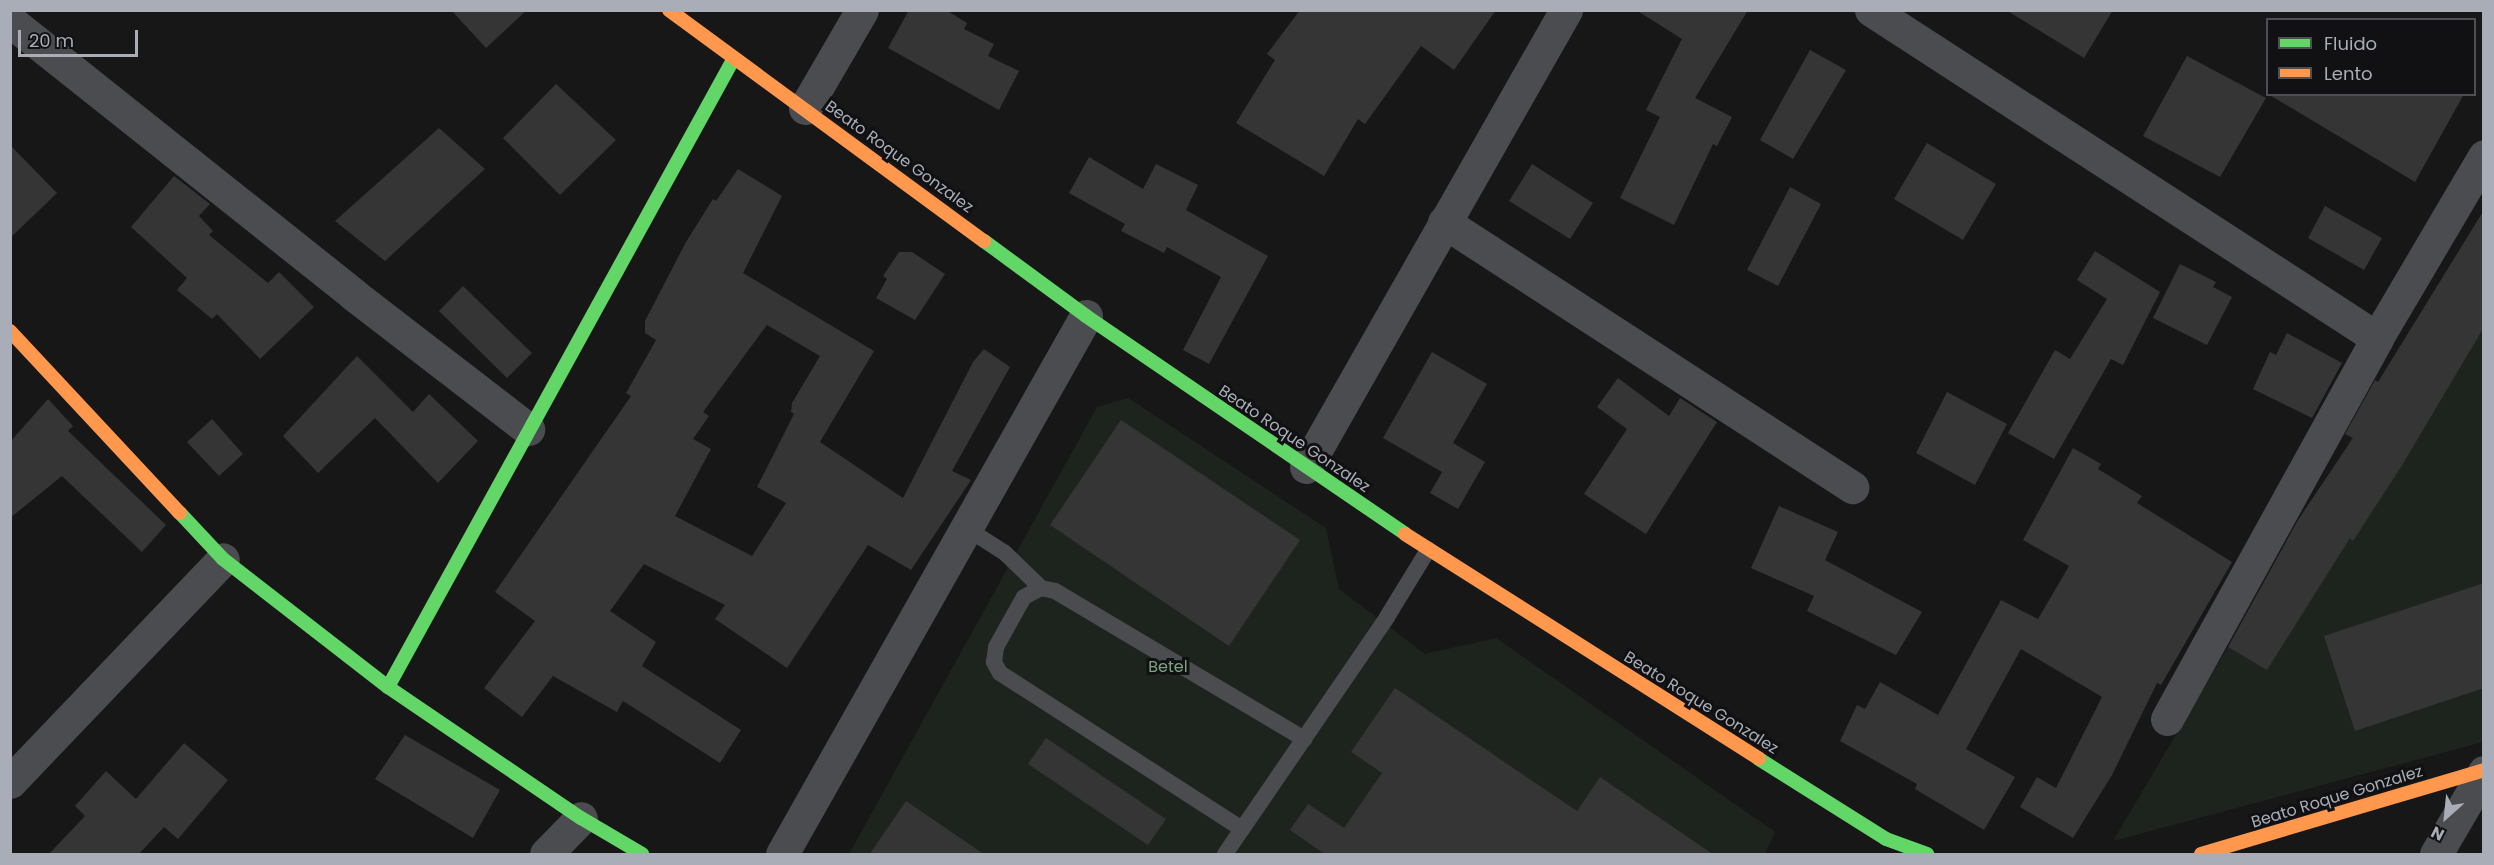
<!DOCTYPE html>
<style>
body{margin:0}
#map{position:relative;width:2494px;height:865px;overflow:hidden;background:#171717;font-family:Poppins,sans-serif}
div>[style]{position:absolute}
.green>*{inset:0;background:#1d241e}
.building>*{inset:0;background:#353536}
.lane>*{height:16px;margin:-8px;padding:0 8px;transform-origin:8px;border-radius:8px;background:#4b4c50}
.street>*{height:33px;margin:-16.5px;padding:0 16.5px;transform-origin:16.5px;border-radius:16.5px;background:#4b4c50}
.fast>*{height:14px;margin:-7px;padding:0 7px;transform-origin:7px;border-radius:7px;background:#63d668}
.slow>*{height:14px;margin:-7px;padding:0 7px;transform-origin:7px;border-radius:7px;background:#ff974d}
span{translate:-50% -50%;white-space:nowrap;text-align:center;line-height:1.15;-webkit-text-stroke:6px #111113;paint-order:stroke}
.street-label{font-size:16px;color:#a8adb8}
.park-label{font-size:16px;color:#7fa381}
.frame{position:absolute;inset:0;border:12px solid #a8adb8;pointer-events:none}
.legend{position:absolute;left:2266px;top:18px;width:210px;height:78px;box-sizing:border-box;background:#111113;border:2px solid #4d4f55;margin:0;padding:8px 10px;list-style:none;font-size:18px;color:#a8adb8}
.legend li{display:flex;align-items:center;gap:12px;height:30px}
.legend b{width:30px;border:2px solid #4d4f55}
.north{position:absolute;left:2416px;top:787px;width:60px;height:60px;-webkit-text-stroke:4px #111113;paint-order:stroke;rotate:207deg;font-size:16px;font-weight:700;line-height:24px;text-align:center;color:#a8adb8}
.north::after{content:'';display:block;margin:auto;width:21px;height:27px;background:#a8adb8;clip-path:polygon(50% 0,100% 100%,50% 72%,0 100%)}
.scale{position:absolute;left:18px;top:30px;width:120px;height:27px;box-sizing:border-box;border:3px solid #a8adb8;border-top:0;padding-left:8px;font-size:18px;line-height:21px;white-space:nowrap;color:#a8adb8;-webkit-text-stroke:4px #111113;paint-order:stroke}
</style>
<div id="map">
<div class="green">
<i style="clip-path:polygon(2483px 216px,2483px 742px,2113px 841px)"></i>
<i style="clip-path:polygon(1128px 398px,1326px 528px,1339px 589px,1425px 654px,1496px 638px,1775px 832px,1765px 854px,849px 854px,1097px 407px)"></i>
</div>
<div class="building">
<i style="clip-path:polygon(451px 10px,527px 10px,486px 48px)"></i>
<i style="clip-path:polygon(909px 10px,946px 10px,967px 23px,964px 29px,994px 44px,988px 56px,1019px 71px,999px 110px,888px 48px)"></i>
<i style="clip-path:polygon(1300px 10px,1496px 10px,1454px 70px,1421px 46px,1365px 124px,1358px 119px,1324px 176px,1236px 123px,1275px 60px,1267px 54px)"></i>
<i style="clip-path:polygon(1636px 10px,1748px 10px,1695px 98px,1732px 117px,1717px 146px,1713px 144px,1674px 225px,1620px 198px,1660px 117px,1646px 110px,1682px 39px)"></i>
<i style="clip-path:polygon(2006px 10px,2113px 10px,2084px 58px)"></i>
<i style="clip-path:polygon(1810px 50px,1846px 70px,1793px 159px,1760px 140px)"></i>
<i style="clip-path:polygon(2187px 56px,2266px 98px,2220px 177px,2143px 136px)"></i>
<i style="clip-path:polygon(556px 84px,616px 140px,560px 195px,503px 138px)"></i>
<i style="clip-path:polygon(2268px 94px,2464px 94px,2415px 182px)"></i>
<i style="clip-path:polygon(439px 128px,485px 169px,385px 261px,335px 221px)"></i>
<i style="clip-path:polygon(1927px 143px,1996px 184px,1963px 240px,1894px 199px)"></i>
<i style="clip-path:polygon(10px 145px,57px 193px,10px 238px)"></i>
<i style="clip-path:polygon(1089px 157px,1143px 189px,1156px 164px,1198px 185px,1186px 210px,1268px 256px,1209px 364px,1183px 350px,1221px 277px,1167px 247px,1164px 253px,1121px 231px,1125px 224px,1069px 193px)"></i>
<i style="clip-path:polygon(1532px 164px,1593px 203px,1570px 239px,1509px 201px)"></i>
<i style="clip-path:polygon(evenodd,738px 169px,782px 196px,743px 273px,874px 351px,820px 442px,903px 498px,973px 362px,984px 349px,1010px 367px,952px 471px,971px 480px,911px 570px,868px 545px,787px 668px,715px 619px,725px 605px,644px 564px,610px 611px,656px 642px,642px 666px,741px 730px,720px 763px,623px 701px,617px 712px,553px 676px,522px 717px,484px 688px,535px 621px,495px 592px,631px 396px,626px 393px,656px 340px,645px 333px,645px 321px,686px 242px,713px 199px,716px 201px,738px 169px,767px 325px,820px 356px,792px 403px,791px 412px,794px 414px,757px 487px,786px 503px,752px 556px,675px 516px,711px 449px,693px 439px,709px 416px,703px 412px,767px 325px)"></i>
<i style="clip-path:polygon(174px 176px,210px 204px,199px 216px,213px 231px,209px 235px,268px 283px,279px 272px,314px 307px,260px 359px,217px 314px,212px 319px,177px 290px,187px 278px,131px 227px)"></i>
<i style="clip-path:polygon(1790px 187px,1821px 204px,1778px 286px,1747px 270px)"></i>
<i style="clip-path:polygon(2325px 206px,2382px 238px,2364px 270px,2308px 238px)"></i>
<i style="clip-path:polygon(2484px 210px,2484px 327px,2401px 467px,2353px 541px,2350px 538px,2267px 670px,2228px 647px,2298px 520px,2353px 438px,2345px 434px,2375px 380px,2378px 382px)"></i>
<i style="clip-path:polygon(2095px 251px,2160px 292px,2123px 365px,2111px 359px,2054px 459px,2008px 433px,2055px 350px,2070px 359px,2107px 299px,2077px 280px)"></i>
<i style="clip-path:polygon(899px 252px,912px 252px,945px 274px,915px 320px,876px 298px,887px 279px,883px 276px)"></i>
<i style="clip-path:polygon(2180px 264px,2216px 282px,2213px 287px,2232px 297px,2207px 345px,2153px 318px)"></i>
<i style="clip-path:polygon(463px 286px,532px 353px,507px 378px,439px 311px)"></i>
<i style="clip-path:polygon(2287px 333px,2342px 363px,2312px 418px,2253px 389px,2270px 352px,2276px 355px)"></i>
<i style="clip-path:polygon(1432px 352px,1487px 384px,1453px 443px,1485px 462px,1458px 509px,1430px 493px,1442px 472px,1383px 438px)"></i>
<i style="clip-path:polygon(357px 356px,413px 412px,429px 394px,478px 441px,438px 483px,375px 418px,318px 473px,283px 436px)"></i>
<i style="clip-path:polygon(1618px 378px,1669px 416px,1680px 398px,1717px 422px,1646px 534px,1584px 494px,1627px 429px,1597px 407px)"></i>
<i style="clip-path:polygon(1947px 392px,2007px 424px,1975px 485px,1916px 453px)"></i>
<i style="clip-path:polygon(48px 399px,73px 426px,68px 431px,166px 525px,142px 552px,62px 476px,10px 518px,10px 442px)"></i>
<i style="clip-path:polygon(212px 419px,243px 454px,219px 476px,187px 442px)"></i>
<i style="clip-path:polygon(1121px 420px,1300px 540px,1229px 646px,1050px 525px)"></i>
<i style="clip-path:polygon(2073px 448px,2101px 464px,2098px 469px,2142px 496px,2137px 503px,2232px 562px,2161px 685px,2157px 683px,2112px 775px,2073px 838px,2020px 807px,2037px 777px,2056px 788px,2102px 697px,2021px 649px,1966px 749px,2015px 777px,1984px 830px,1915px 789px,1917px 784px,1840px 741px,1857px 705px,1865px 709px,1880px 682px,1938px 715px,2001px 600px,2038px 619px,2069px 566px,2023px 540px)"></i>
<i style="clip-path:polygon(1779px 506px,1838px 532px,1825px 560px,1922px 612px,1896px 655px,1807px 611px,1814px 596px,1751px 568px)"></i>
<i style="clip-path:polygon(2484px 583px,2484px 688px,2355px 731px,2324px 636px)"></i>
<i style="clip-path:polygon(1395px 688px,1577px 811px,1600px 777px,1714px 855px,1326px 855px,1290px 830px,1308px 804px,1344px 828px,1382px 773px,1351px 752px)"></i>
<i style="clip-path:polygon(405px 735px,500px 790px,473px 838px,375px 779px)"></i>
<i style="clip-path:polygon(1046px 738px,1166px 819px,1148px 845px,1028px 764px)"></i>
<i style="clip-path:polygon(184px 743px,228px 780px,178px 839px,164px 827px,138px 855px,48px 855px,85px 816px,75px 806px,106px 771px,136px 799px)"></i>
<i style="clip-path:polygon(906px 801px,985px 855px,869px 855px)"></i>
</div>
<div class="lane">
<i style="left:966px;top:528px;width:46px;rotate:32.7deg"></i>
<i style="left:1005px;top:553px;width:50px;rotate:44.2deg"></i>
<i style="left:1242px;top:829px;width:288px;rotate:-147.2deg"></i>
<i style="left:1000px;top:673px;width:13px;rotate:-119deg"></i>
<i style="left:994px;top:662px;width:15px;rotate:-82deg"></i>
<i style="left:996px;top:647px;width:57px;rotate:-60.8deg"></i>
<i style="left:1024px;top:597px;width:19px;rotate:-28deg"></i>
<i style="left:1041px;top:588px;width:14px;rotate:12deg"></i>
<i style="left:1055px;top:591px;width:290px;rotate:30.7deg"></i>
<i style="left:1225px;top:854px;width:287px;rotate:-55.6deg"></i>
<i style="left:1387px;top:617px;width:79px;rotate:-58.5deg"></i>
</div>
<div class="street">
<i style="left:1871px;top:10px;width:603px;rotate:32.95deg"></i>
<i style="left:10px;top:21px;width:440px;rotate:38.5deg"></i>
<i style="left:354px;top:295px;width:220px;rotate:37.6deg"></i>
<i style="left:805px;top:108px;width:113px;rotate:-59.8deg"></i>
<i style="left:1444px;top:222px;width:487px;rotate:33deg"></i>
<i style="left:1306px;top:467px;width:526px;rotate:-60.36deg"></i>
<i style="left:2167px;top:719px;width:435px;rotate:-61.1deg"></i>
<i style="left:2377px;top:338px;width:211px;rotate:-59.5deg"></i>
<i style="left:10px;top:782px;width:308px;rotate:-46.3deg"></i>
<i style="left:546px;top:854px;width:50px;rotate:-45.8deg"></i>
<i style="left:782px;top:854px;width:618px;rotate:-60.53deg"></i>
<i style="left:2436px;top:854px;width:95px;rotate:-59.7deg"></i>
</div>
<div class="fast">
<i style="left:984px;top:241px;width:127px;rotate:36.3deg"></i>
<i style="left:1086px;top:316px;width:386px;rotate:34.3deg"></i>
<i style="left:180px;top:513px;width:63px;rotate:46.9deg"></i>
<i style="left:223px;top:559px;width:209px;rotate:37.8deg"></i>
<i style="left:388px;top:687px;width:233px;rotate:34.2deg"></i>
<i style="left:581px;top:818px;width:71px;rotate:30.5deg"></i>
<i style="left:388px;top:687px;width:716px;rotate:-61.18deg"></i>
<i style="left:1759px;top:759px;width:150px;rotate:32.2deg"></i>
<i style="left:1886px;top:839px;width:44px;rotate:20.1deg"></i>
</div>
<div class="slow">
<i style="left:669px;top:10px;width:391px;rotate:36.3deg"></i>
<i style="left:10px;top:331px;width:249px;rotate:47deg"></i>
<i style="left:1405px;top:534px;width:419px;rotate:32.4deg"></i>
<i style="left:2201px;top:854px;width:295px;rotate:-16.5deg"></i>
</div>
<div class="street-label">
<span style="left:899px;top:157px;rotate:36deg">Beato Roque Gonzalez</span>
<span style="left:1294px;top:439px;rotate:34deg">Beato Roque Gonzalez</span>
<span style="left:1701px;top:703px;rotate:32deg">Beato Roque Gonzalez</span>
<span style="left:2337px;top:797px;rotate:-17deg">Beato Roque Gonzalez</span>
</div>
<div class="park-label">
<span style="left:1168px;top:667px">Betel</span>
</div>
<div class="frame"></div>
<ul class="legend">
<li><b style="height:8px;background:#63d668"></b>Fluido</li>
<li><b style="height:8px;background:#ff974d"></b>Lento</li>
</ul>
<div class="north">N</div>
<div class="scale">20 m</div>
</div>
